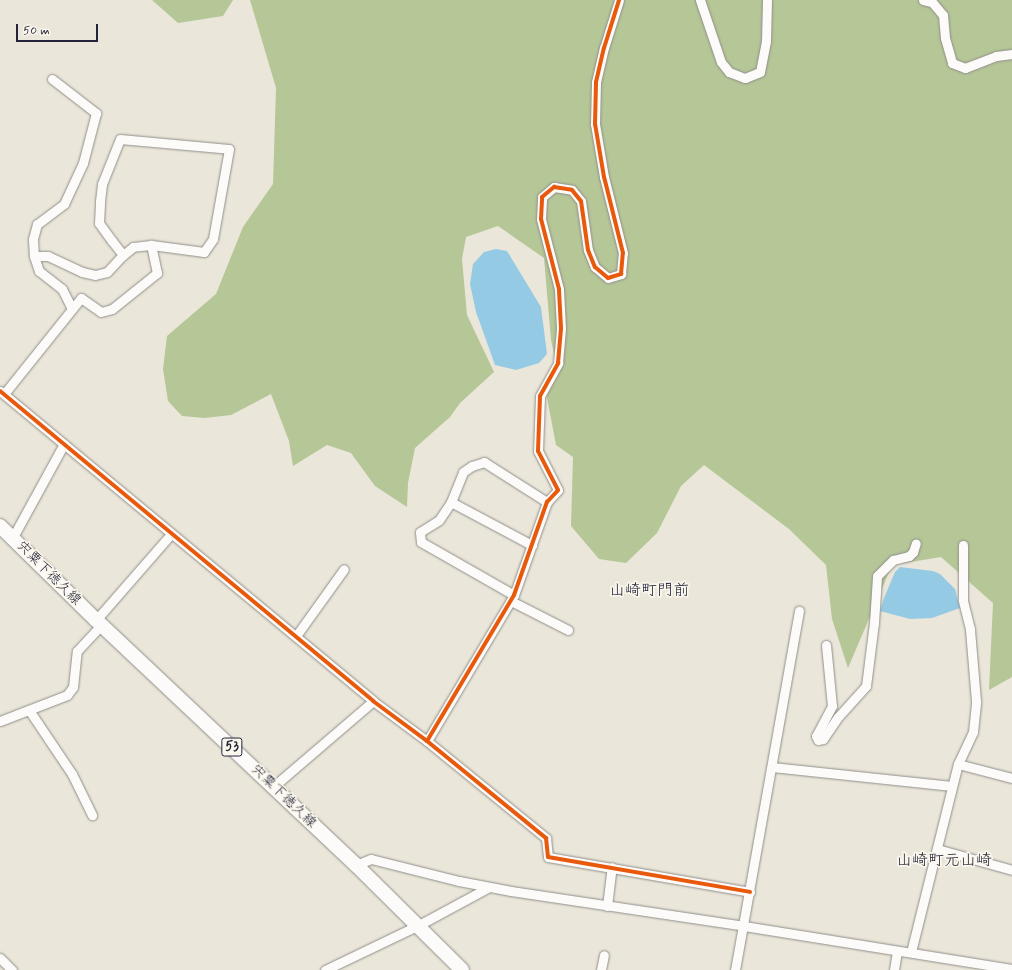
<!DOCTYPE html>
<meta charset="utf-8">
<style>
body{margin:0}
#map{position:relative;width:1012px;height:970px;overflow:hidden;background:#eae6d9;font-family:Mynerve,"Klee One",sans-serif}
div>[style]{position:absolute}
.forest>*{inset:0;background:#b5c697}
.water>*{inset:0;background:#95cae5}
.roads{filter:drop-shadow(0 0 1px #908e8b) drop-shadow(0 0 1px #908e8b)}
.street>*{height:9px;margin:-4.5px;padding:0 4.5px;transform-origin:4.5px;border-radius:4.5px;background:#fcfbf9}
.primary>*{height:14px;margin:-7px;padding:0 7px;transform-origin:7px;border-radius:7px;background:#fcfbf9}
.cycleway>*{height:4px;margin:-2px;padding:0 2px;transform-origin:2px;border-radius:2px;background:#e8590c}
span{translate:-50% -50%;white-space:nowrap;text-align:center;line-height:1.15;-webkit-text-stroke:3.5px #fbf7ec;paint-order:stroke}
.shield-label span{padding:1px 3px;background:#fbf7ec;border:1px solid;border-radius:3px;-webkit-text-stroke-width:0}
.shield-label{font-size:13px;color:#22223b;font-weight:700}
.street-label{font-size:14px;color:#22223b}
.quarter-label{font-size:16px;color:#22223b}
.scale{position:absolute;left:16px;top:24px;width:82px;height:18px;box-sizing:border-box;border:2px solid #22223b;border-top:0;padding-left:5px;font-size:12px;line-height:14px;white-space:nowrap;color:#22223b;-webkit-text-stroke:3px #fbf7ec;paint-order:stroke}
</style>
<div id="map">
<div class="forest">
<i style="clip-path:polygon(152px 0,233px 0,223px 16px,178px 23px)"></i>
<i style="clip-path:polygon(250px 0,1012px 0,1012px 677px,989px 690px,993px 603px,941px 557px,892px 565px,848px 668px,832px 619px,826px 565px,789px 529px,704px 465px,681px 486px,657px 533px,626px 563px,599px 559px,571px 526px,573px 457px,556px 445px,544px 382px,558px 372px,551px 340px,544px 258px,498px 226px,466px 237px,462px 259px,467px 315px,494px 372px,460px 403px,450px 417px,415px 448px,408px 483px,407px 507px,375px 486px,351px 453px,327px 445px,293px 466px,289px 441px,271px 394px,231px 415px,205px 418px,182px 416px,168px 401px,163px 369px,167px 336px,216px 294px,243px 227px,273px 184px,276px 88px)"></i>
</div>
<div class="water">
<i style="clip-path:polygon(496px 249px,507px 251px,541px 307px,547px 354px,539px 363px,516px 370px,495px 365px,476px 312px,470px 284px,473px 264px,484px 252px)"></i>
<i style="clip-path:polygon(900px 567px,933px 571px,940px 574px,955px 589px,960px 608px,932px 618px,910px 619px,880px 611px,884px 598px,895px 572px)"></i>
</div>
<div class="roads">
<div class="street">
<i style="left:700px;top:0;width:65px;rotate:71.3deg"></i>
<i style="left:721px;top:62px;width:13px;rotate:51deg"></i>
<i style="left:729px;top:72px;width:17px;rotate:21deg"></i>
<i style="left:745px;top:78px;width:16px;rotate:-22deg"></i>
<i style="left:760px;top:72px;width:32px;rotate:-79deg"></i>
<i style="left:766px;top:41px;width:41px;rotate:-88.6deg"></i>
<i style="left:923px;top:0;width:9px;rotate:13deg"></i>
<i style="left:932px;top:2px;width:17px;rotate:50deg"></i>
<i style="left:943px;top:15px;width:23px;rotate:85deg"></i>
<i style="left:945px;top:38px;width:26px;rotate:74deg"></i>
<i style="left:952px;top:63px;width:14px;rotate:21deg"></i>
<i style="left:965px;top:68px;width:33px;rotate:-21deg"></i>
<i style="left:996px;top:56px;width:16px;rotate:-7deg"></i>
<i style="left:52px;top:79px;width:56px;rotate:37.7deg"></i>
<i style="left:96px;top:113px;width:52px;rotate:104.6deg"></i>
<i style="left:83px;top:163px;width:45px;rotate:114.9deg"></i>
<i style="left:64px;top:204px;width:34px;rotate:143deg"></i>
<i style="left:37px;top:224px;width:16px;rotate:105deg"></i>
<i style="left:33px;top:239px;width:17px;rotate:87deg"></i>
<i style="left:34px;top:256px;width:16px;rotate:72deg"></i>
<i style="left:39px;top:271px;width:29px;rotate:38deg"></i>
<i style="left:62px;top:289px;width:22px;rotate:63deg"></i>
<i style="left:120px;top:139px;width:109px;rotate:5.2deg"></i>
<i style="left:229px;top:149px;width:91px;rotate:100.1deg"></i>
<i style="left:213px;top:239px;width:16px;rotate:125deg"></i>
<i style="left:204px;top:252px;width:53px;rotate:-172.5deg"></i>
<i style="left:151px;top:245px;width:18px;rotate:174deg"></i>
<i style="left:133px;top:247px;width:13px;rotate:141deg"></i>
<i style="left:123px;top:255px;width:18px;rotate:-128deg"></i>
<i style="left:112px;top:241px;width:22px;rotate:-126deg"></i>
<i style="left:99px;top:223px;width:22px;rotate:-87deg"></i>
<i style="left:100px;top:201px;width:17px;rotate:-83deg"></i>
<i style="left:102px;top:184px;width:48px;rotate:-68.2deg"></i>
<i style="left:34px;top:256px;width:14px"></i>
<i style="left:48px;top:256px;width:38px;rotate:25deg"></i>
<i style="left:82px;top:272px;width:13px;rotate:13deg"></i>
<i style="left:95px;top:275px;width:12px;rotate:-14deg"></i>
<i style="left:107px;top:272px;width:23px;rotate:-47deg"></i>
<i style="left:0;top:391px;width:485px;rotate:39.7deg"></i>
<i style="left:373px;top:701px;width:67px;rotate:36.5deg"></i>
<i style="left:427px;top:741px;width:154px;rotate:39.2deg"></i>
<i style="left:546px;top:838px;width:19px;rotate:84deg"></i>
<i style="left:548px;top:857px;width:205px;rotate:9.8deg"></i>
<i style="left:4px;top:394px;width:123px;rotate:-51.3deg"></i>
<i style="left:81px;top:298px;width:24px;rotate:35deg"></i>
<i style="left:101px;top:312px;width:11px;rotate:-15deg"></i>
<i style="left:112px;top:309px;width:58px;rotate:-38.7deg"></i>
<i style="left:157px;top:273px;width:29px;rotate:-102deg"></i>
<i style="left:451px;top:502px;width:92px;rotate:28deg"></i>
<i style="left:13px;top:537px;width:106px;rotate:-61.3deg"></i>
<i style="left:514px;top:595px;width:107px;rotate:-150.3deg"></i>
<i style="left:421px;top:542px;width:10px;rotate:-96deg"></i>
<i style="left:420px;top:532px;width:22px;rotate:-32deg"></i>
<i style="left:439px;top:520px;width:22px;rotate:-56deg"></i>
<i style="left:451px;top:502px;width:32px;rotate:-68deg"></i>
<i style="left:463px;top:472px;width:11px;rotate:-34deg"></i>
<i style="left:472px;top:466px;width:13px;rotate:-18deg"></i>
<i style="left:484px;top:462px;width:75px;rotate:32.4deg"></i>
<i style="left:511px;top:601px;width:64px;rotate:27deg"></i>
<i style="left:96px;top:620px;width:114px;rotate:-48.9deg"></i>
<i style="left:296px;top:636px;width:82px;rotate:-54.4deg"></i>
<i style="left:826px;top:645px;width:61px;rotate:84.4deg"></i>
<i style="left:832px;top:706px;width:34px;rotate:118deg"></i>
<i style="left:816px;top:736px;width:4px;rotate:63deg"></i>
<i style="left:818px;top:740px;width:5px;rotate:-11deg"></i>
<i style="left:823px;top:739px;width:27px;rotate:-56deg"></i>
<i style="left:838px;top:717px;width:42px;rotate:-47.9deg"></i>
<i style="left:866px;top:686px;width:64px;rotate:-82.8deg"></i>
<i style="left:874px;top:623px;width:47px;rotate:-86.3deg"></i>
<i style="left:877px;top:576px;width:23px;rotate:-45deg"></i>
<i style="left:893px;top:560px;width:16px;rotate:-14deg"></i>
<i style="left:909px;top:556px;width:6px;rotate:-45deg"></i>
<i style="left:913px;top:552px;width:9px;rotate:-72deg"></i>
<i style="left:29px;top:710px;width:77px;rotate:56.1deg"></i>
<i style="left:72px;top:774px;width:46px;rotate:64deg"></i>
<i style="left:0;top:721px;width:72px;rotate:-21.2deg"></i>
<i style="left:67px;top:695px;width:10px;rotate:-53deg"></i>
<i style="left:73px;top:687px;width:36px;rotate:-84deg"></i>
<i style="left:77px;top:651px;width:35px;rotate:-47deg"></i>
<i style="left:427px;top:741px;width:170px;rotate:-59.2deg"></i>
<i style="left:514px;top:595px;width:99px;rotate:-70.5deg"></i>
<i style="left:547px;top:502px;width:16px;rotate:-47deg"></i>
<i style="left:558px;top:490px;width:44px;rotate:-117.1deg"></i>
<i style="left:538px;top:451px;width:55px;rotate:-87.9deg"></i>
<i style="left:540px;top:396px;width:38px;rotate:-61deg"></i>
<i style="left:558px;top:363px;width:35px;rotate:-85deg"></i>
<i style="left:561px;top:328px;width:39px;rotate:-93deg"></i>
<i style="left:559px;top:289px;width:72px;rotate:-104.4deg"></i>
<i style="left:541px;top:219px;width:22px;rotate:-87deg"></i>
<i style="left:542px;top:197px;width:16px;rotate:-40deg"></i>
<i style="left:554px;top:187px;width:18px;rotate:9deg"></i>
<i style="left:572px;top:190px;width:14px;rotate:51deg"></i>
<i style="left:581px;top:201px;width:49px;rotate:81.9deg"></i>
<i style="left:588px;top:250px;width:18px;rotate:68deg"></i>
<i style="left:595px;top:267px;width:17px;rotate:40deg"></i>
<i style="left:608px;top:278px;width:14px;rotate:-17deg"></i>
<i style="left:621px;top:274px;width:21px;rotate:-85deg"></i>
<i style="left:623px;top:253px;width:78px;rotate:-104deg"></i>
<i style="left:604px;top:177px;width:54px;rotate:-99.6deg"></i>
<i style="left:595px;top:124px;width:42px;rotate:-88.6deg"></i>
<i style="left:596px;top:82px;width:35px;rotate:-77deg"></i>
<i style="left:604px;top:48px;width:50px;rotate:-72.6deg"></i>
<i style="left:958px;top:764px;width:56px;rotate:14.5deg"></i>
<i style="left:772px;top:767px;width:181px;rotate:6deg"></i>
<i style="left:274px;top:786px;width:130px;rotate:-40.6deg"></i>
<i style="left:937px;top:849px;width:78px;rotate:15.6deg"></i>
<i style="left:356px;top:865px;width:16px;rotate:-22deg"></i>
<i style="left:371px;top:859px;width:91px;rotate:14deg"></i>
<i style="left:459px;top:881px;width:53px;rotate:10.9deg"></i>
<i style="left:511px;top:891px;width:236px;rotate:8.5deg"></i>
<i style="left:744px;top:926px;width:271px;rotate:9.1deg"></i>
<i style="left:607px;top:906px;width:39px;rotate:-83deg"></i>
<i style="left:911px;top:952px;width:194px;rotate:-76deg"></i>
<i style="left:958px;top:764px;width:35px;rotate:-65deg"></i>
<i style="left:973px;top:732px;width:31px;rotate:-84deg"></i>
<i style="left:976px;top:701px;width:72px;rotate:-94.8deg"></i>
<i style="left:970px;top:629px;width:30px;rotate:-104deg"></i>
<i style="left:963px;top:600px;width:55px;rotate:-90deg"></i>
<i style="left:0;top:958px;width:17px;rotate:45deg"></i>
<i style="left:325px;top:970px;width:102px;rotate:-25.6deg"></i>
<i style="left:417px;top:926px;width:82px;rotate:-28.4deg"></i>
<i style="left:601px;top:970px;width:15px;rotate:-79deg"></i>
<i style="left:735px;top:970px;width:365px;rotate:-79.9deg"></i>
<i style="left:894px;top:970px;width:19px;rotate:-81deg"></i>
</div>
<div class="primary">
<i style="left:0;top:526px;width:134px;rotate:44.4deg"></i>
<i style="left:96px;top:620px;width:357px;rotate:43.3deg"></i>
<i style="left:356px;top:865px;width:149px;rotate:44.7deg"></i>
</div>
</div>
<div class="cycleway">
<i style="left:0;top:391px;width:485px;rotate:39.7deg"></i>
<i style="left:373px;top:701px;width:67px;rotate:36.5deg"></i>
<i style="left:427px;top:741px;width:154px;rotate:39.2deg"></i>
<i style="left:546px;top:838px;width:19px;rotate:84deg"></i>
<i style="left:548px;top:857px;width:205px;rotate:9.8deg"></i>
<i style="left:427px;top:741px;width:170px;rotate:-59.2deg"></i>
<i style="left:514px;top:595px;width:99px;rotate:-70.5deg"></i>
<i style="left:547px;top:502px;width:16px;rotate:-47deg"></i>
<i style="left:558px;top:490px;width:44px;rotate:-117.1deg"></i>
<i style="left:538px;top:451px;width:55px;rotate:-87.9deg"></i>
<i style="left:540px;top:396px;width:38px;rotate:-61deg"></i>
<i style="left:558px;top:363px;width:35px;rotate:-85deg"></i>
<i style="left:561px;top:328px;width:39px;rotate:-93deg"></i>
<i style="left:559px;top:289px;width:72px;rotate:-104.4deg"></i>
<i style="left:541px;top:219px;width:22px;rotate:-87deg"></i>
<i style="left:542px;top:197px;width:16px;rotate:-40deg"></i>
<i style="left:554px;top:187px;width:18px;rotate:9deg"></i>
<i style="left:572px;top:190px;width:14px;rotate:51deg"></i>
<i style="left:581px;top:201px;width:49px;rotate:81.9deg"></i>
<i style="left:588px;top:250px;width:18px;rotate:68deg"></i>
<i style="left:595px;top:267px;width:17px;rotate:40deg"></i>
<i style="left:608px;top:278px;width:14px;rotate:-17deg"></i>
<i style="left:621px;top:274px;width:21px;rotate:-85deg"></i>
<i style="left:623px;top:253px;width:78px;rotate:-104deg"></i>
<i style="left:604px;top:177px;width:54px;rotate:-99.6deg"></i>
<i style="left:595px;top:124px;width:42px;rotate:-88.6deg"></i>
<i style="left:596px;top:82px;width:35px;rotate:-77deg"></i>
<i style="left:604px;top:48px;width:50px;rotate:-72.6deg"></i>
</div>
<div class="shield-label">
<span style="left:232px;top:747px">53</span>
</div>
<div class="street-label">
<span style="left:49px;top:573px;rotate:45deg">宍粟下徳久線</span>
<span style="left:284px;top:796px;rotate:44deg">宍粟下徳久線</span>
</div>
<div class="quarter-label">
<span style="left:649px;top:591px">山崎町門前</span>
<span style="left:944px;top:861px">山崎町元山崎</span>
</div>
<div class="scale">50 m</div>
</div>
